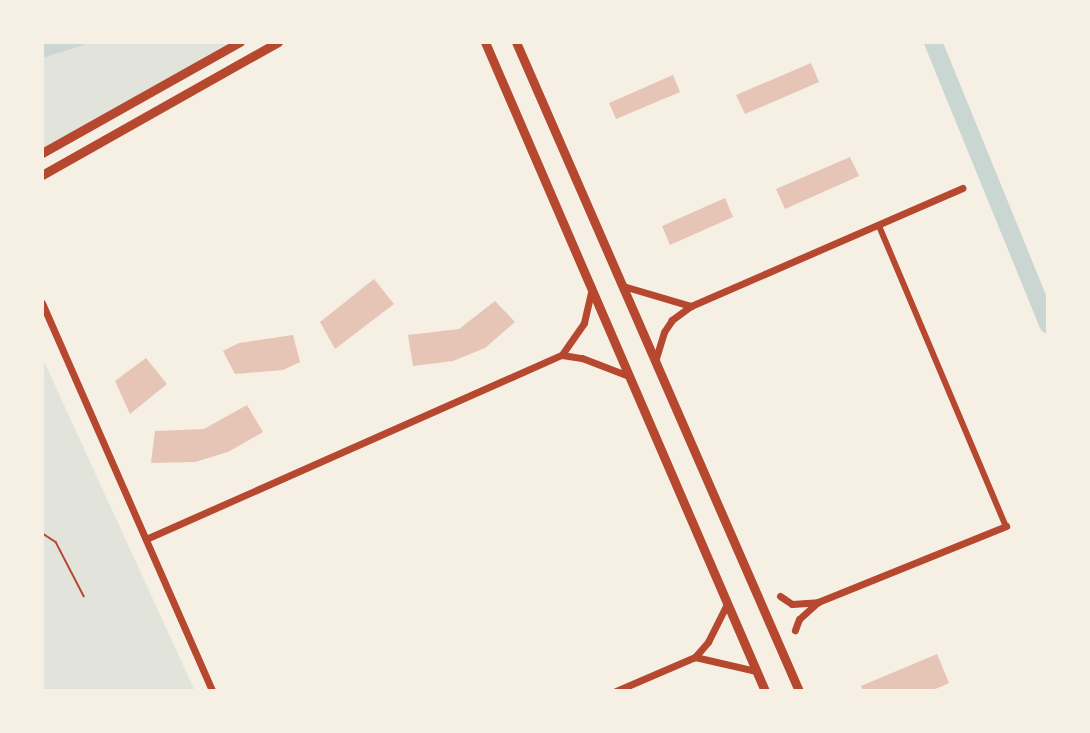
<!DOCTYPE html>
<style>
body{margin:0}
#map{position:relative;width:1090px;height:733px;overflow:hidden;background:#f6efe4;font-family:"Noto Sans",sans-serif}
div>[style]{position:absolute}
.green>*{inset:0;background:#e2e4dc}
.water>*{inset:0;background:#c9d6d2}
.river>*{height:18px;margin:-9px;padding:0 9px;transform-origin:9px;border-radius:9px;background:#c9d6d2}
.building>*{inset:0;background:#e6c5b7}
.path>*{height:1.5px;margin:-0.75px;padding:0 0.75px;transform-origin:0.75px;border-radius:0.75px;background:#b5482f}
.minor>*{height:6px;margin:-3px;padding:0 3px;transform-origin:3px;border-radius:3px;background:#b5482f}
.tertiary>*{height:7px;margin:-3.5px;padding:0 3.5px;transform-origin:3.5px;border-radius:3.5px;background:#b5482f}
.primary>*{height:9px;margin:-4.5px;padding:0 4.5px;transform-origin:4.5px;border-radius:4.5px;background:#b5482f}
span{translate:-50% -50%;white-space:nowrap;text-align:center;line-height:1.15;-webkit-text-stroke:6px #f6efe4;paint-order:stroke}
.frame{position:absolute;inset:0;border:44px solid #f6efe4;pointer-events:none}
</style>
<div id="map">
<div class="green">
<i style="clip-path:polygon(42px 42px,240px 42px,42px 152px)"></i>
<i style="clip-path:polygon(42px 357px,195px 691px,42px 691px)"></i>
</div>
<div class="water">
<i style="clip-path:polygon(42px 42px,93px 42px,42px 58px)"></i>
</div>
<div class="river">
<i style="left:933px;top:42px;width:305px;rotate:67.8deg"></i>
</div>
<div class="building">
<i style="clip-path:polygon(811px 63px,819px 82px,745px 114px,736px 95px)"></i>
<i style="clip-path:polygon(673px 75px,680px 92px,616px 119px,609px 103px)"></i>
<i style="clip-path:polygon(850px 157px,859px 176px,785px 209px,776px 189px)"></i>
<i style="clip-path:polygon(725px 198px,733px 217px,670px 245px,662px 226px)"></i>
<i style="clip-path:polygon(374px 279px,394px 304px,335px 349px,320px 322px)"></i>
<i style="clip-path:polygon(495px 301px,515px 322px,485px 348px,453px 361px,413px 366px,408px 335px,459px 329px)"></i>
<i style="clip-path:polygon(293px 335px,300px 362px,283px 370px,235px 374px,223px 351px,239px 343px)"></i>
<i style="clip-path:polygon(146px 358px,167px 384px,130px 414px,115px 381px)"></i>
<i style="clip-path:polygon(247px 405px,263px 432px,228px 452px,195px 462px,151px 463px,155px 431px,204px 429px)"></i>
<i style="clip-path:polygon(937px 654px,949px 683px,931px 691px,863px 691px,861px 686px)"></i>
</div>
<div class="path">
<i style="left:42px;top:533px;width:17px;rotate:33deg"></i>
<i style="left:56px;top:542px;width:61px;rotate:62.6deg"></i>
</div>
<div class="minor">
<i style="left:879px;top:226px;width:326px;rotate:67.1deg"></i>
</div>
<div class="tertiary">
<i style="left:623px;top:286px;width:71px;rotate:16.4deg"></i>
<i style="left:691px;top:306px;width:24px;rotate:144deg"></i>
<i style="left:672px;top:320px;width:14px;rotate:124deg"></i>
<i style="left:664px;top:332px;width:28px;rotate:107deg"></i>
<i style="left:592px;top:288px;width:36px;rotate:103deg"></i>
<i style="left:584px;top:323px;width:39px;rotate:125deg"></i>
<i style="left:562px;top:355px;width:20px;rotate:9deg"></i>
<i style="left:582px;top:358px;width:50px;rotate:21deg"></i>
<i style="left:42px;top:303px;width:424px;rotate:66.3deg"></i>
<i style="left:691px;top:306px;width:296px;rotate:-23.5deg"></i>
<i style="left:146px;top:539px;width:455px;rotate:-23.9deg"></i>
<i style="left:780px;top:596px;width:14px;rotate:34deg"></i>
<i style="left:792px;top:604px;width:26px;rotate:-4deg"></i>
<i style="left:818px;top:602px;width:25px;rotate:138deg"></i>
<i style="left:799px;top:619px;width:12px;rotate:110deg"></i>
<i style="left:818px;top:602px;width:203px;rotate:-22deg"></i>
<i style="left:726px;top:606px;width:40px;rotate:116.6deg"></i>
<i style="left:708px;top:642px;width:20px;rotate:131deg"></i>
<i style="left:695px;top:657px;width:63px;rotate:12.9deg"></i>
<i style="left:616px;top:691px;width:86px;rotate:-23.3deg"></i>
</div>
<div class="primary">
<i style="left:485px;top:42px;width:707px;rotate:66.66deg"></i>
<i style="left:516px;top:42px;width:708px;rotate:66.44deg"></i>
<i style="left:42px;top:153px;width:227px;rotate:-29.3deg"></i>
<i style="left:42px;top:175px;width:271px;rotate:-29.4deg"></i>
</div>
<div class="frame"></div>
</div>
